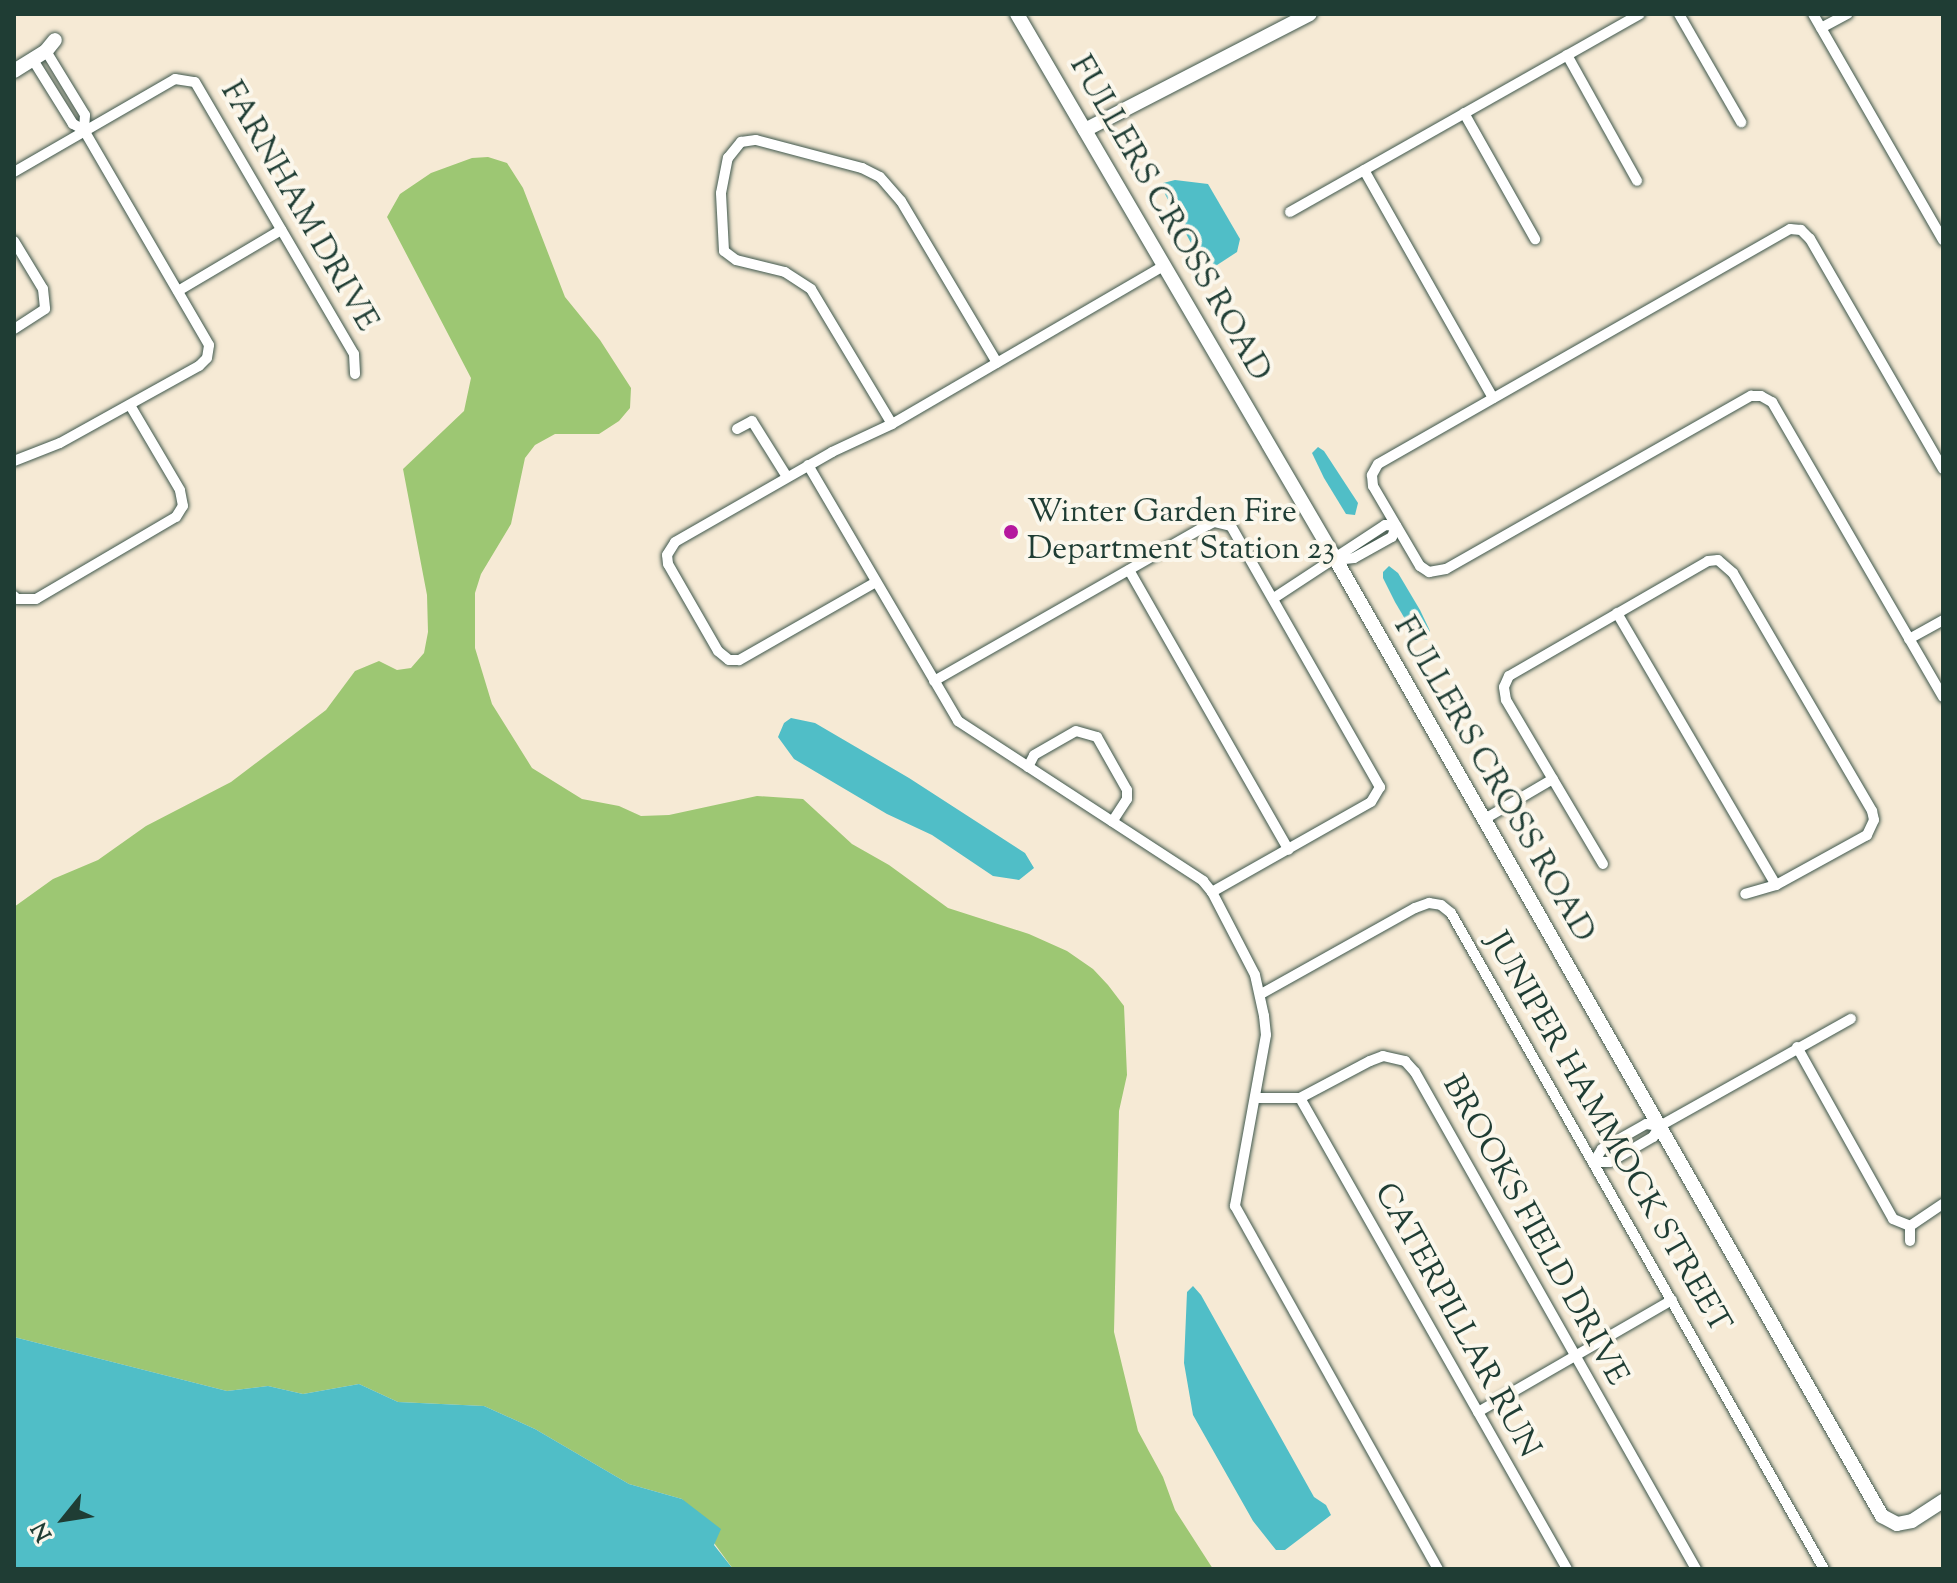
<!DOCTYPE html>
<style>
body{margin:0}
#map{position:relative;width:1957px;height:1583px;overflow:hidden;background:#f6ead5;font-family:"Sorts Mill Goudy",serif}
div>[style]{position:absolute}
.green>*{inset:0;background:#9dc773}
.water>*{inset:0;background:#50bec7}
.roads{filter:drop-shadow(0 0 2px #3f574c) drop-shadow(0 0 2px #3f574c)}
.street>*{height:10px;margin:-5px;padding:0 5px;transform-origin:5px;border-radius:5px;background:#fff}
.secondary>*{height:14px;margin:-7px;padding:0 7px;transform-origin:7px;border-radius:7px;background:#fff}
.dots>*{width:22px;height:22px;translate:-50% -50%;box-sizing:border-box;border:4px solid #fbf7ec;border-radius:50%}
span{translate:-50% -50%;white-space:nowrap;text-align:center;line-height:1.15;-webkit-text-stroke:8px #fbf7ec;paint-order:stroke}
.street-label{font-size:32px;color:#1f3d34}
.poi-label{font-size:32px;color:#1f3d34}
.left{translate:0 -50%;text-align:left}
.frame{position:absolute;inset:0;border:16px solid #1f3d34;pointer-events:none}
.north{position:absolute;left:24px;top:1479px;width:80px;height:80px;-webkit-text-stroke:6px #fbf7ec;paint-order:stroke;rotate:240deg;font-size:22px;font-weight:700;line-height:32px;text-align:center;color:#1f3d34}
.north::after{content:'';display:block;margin:auto;width:28px;height:36px;background:#1f3d34;clip-path:polygon(50% 0,100% 100%,50% 72%,0 100%)}
</style>
<div id="map">
<div class="green">
<i style="clip-path:polygon(488px 157px,507px 163px,523px 188px,565px 297px,600px 340px,631px 388px,630px 408px,619px 421px,599px 434px,555px 434px,535px 445px,525px 458px,511px 524px,481px 574px,475px 593px,475px 648px,492px 704px,532px 768px,582px 799px,619px 806px,641px 816px,669px 815px,757px 796px,803px 799px,852px 844px,889px 865px,948px 908px,1029px 934px,1067px 951px,1093px 969px,1108px 985px,1124px 1006px,1127px 1075px,1119px 1111px,1114px 1332px,1138px 1431px,1163px 1477px,1175px 1510px,1213px 1569px,733px 1569px,682px 1499px,629px 1484px,535px 1429px,484px 1406px,398px 1402px,359px 1384px,303px 1394px,268px 1386px,227px 1391px,14px 1337px,14px 907px,53px 879px,98px 860px,146px 826px,231px 782px,326px 710px,355px 671px,379px 661px,397px 670px,411px 668px,424px 653px,428px 632px,427px 595px,403px 469px,464px 411px,471px 378px,387px 217px,400px 194px,431px 173px,472px 158px)"></i>
</div>
<div class="water">
<i style="clip-path:polygon(1175px 180px,1208px 184px,1240px 239px,1237px 252px,1214px 267px,1201px 262px,1165px 194px,1163px 183px)"></i>
<i style="clip-path:polygon(1318px 447px,1324px 451px,1358px 503px,1355px 515px,1346px 514px,1324px 478px,1312px 453px)"></i>
<i style="clip-path:polygon(1389px 566px,1398px 573px,1420px 610px,1430px 631px,1427px 640px,1415px 636px,1395px 602px,1383px 578px,1383px 572px)"></i>
<i style="clip-path:polygon(791px 718px,815px 723px,909px 778px,1025px 853px,1034px 868px,1019px 880px,993px 876px,932px 835px,887px 814px,794px 759px,778px 737px,784px 723px)"></i>
<i style="clip-path:polygon(1193px 1286px,1201px 1295px,1314px 1497px,1326px 1505px,1331px 1515px,1285px 1550px,1276px 1550px,1253px 1521px,1193px 1415px,1184px 1363px,1187px 1292px)"></i>
<i style="clip-path:polygon(14px 1337px,227px 1391px,268px 1386px,303px 1394px,359px 1384px,398px 1402px,484px 1406px,535px 1429px,629px 1484px,682px 1499px,721px 1529px,714px 1545px,733px 1569px,14px 1569px)"></i>
</div>
<div class="roads">
<div class="street">
<i style="left:1679px;top:14px;width:125px;rotate:60.1deg"></i>
<i style="left:1813px;top:14px;width:261px;rotate:60.1deg"></i>
<i style="left:1821px;top:28px;width:30px;rotate:-28deg"></i>
<i style="left:46px;top:51px;width:75px;rotate:58.6deg"></i>
<i style="left:85px;top:115px;width:15px;rotate:94deg"></i>
<i style="left:1567px;top:55px;width:144px;rotate:60.9deg"></i>
<i style="left:1464px;top:113px;width:145px;rotate:60.6deg"></i>
<i style="left:1364px;top:170px;width:262px;rotate:60.5deg"></i>
<i style="left:14px;top:172px;width:186px;rotate:-30deg"></i>
<i style="left:175px;top:79px;width:20px;rotate:9deg"></i>
<i style="left:195px;top:82px;width:315px;rotate:59.7deg"></i>
<i style="left:354px;top:354px;width:20px;rotate:87deg"></i>
<i style="left:1290px;top:212px;width:402px;rotate:-29.5deg"></i>
<i style="left:14px;top:241px;width:56px;rotate:58.9deg"></i>
<i style="left:43px;top:289px;width:20px;rotate:84deg"></i>
<i style="left:45px;top:309px;width:37px;rotate:147deg"></i>
<i style="left:178px;top:291px;width:120px;rotate:-30.6deg"></i>
<i style="left:892px;top:424px;width:157px;rotate:-121deg"></i>
<i style="left:811px;top:289px;width:31px;rotate:-147deg"></i>
<i style="left:785px;top:272px;width:50px;rotate:-166.2deg"></i>
<i style="left:736px;top:260px;width:15px;rotate:-143deg"></i>
<i style="left:724px;top:251px;width:58px;rotate:-93deg"></i>
<i style="left:721px;top:193px;width:36px;rotate:-79deg"></i>
<i style="left:728px;top:158px;width:21px;rotate:-51deg"></i>
<i style="left:741px;top:142px;width:15px;rotate:-8deg"></i>
<i style="left:756px;top:140px;width:110px;rotate:14.8deg"></i>
<i style="left:862px;top:168px;width:20px;rotate:27deg"></i>
<i style="left:880px;top:177px;width:32px;rotate:49deg"></i>
<i style="left:901px;top:201px;width:188px;rotate:59.3deg"></i>
<i style="left:737px;top:429px;width:17px;rotate:-28deg"></i>
<i style="left:752px;top:421px;width:66px;rotate:58deg"></i>
<i style="left:14px;top:461px;width:49px;rotate:-21.4deg"></i>
<i style="left:60px;top:443px;width:159px;rotate:-29deg"></i>
<i style="left:199px;top:366px;width:11px;rotate:-45deg"></i>
<i style="left:207px;top:358px;width:13px;rotate:-81deg"></i>
<i style="left:209px;top:345px;width:249px;rotate:-120.2deg"></i>
<i style="left:84px;top:130px;width:13px;rotate:-151deg"></i>
<i style="left:73px;top:124px;width:75px;rotate:-122deg"></i>
<i style="left:808px;top:465px;width:297px;rotate:59.6deg"></i>
<i style="left:958px;top:721px;width:293px;rotate:33.1deg"></i>
<i style="left:1203px;top:881px;width:14px;rotate:51deg"></i>
<i style="left:1212px;top:892px;width:93px;rotate:62.6deg"></i>
<i style="left:1255px;top:975px;width:42px;rotate:77.6deg"></i>
<i style="left:1264px;top:1016px;width:19px;rotate:84deg"></i>
<i style="left:1266px;top:1035px;width:174px;rotate:100.3deg"></i>
<i style="left:1235px;top:1206px;width:416px;rotate:60.8deg"></i>
<i style="left:1943px;top:469px;width:266px;rotate:-120deg"></i>
<i style="left:1810px;top:239px;width:13px;rotate:-135deg"></i>
<i style="left:1801px;top:230px;width:11px;rotate:-175deg"></i>
<i style="left:1790px;top:229px;width:474px;rotate:150.3deg"></i>
<i style="left:1378px;top:464px;width:13px;rotate:119deg"></i>
<i style="left:1372px;top:475px;width:11px;rotate:85deg"></i>
<i style="left:1373px;top:486px;width:93px;rotate:59.6deg"></i>
<i style="left:1420px;top:566px;width:11px;rotate:34deg"></i>
<i style="left:1429px;top:572px;width:17px;rotate:-10deg"></i>
<i style="left:1446px;top:569px;width:351px;rotate:-29.6deg"></i>
<i style="left:1751px;top:396px;width:10px"></i>
<i style="left:1761px;top:396px;width:13px;rotate:29deg"></i>
<i style="left:1772px;top:402px;width:341px;rotate:59.9deg"></i>
<i style="left:1336px;top:560px;width:18px;rotate:-6deg"></i>
<i style="left:1354px;top:558px;width:43px;rotate:-28.9deg"></i>
<i style="left:1392px;top:537px;width:12px;rotate:-70deg"></i>
<i style="left:1129px;top:570px;width:322px;rotate:60.3deg"></i>
<i style="left:876px;top:582px;width:158px;rotate:150.3deg"></i>
<i style="left:739px;top:660px;width:10px;rotate:180deg"></i>
<i style="left:729px;top:660px;width:14px;rotate:-141deg"></i>
<i style="left:718px;top:651px;width:100px;rotate:-119.9deg"></i>
<i style="left:668px;top:564px;width:9px;rotate:-96deg"></i>
<i style="left:667px;top:555px;width:15px;rotate:-58deg"></i>
<i style="left:675px;top:542px;width:181px;rotate:-29.8deg"></i>
<i style="left:832px;top:452px;width:66px;rotate:-25deg"></i>
<i style="left:892px;top:424px;width:315px;rotate:-30.2deg"></i>
<i style="left:14px;top:596px;width:4px;rotate:45deg"></i>
<i style="left:17px;top:599px;width:19px"></i>
<i style="left:36px;top:599px;width:162px;rotate:-30.4deg"></i>
<i style="left:176px;top:517px;width:13px;rotate:-58deg"></i>
<i style="left:183px;top:506px;width:16px;rotate:-101deg"></i>
<i style="left:180px;top:490px;width:99px;rotate:-120.5deg"></i>
<i style="left:1274px;top:598px;width:133px;rotate:-33.3deg"></i>
<i style="left:1385px;top:525px;width:11px;rotate:5deg"></i>
<i style="left:1617px;top:613px;width:315px;rotate:59.7deg"></i>
<i style="left:1909px;top:639px;width:39px;rotate:-29deg"></i>
<i style="left:934px;top:681px;width:315px;rotate:-29.7deg"></i>
<i style="left:1208px;top:525px;width:7px;rotate:-27deg"></i>
<i style="left:1214px;top:522px;width:17px;rotate:13deg"></i>
<i style="left:1231px;top:526px;width:301px;rotate:60.3deg"></i>
<i style="left:1380px;top:787px;width:17px;rotate:121deg"></i>
<i style="left:1371px;top:802px;width:183px;rotate:150.5deg"></i>
<i style="left:1028px;top:767px;width:13px;rotate:-63deg"></i>
<i style="left:1034px;top:755px;width:48px;rotate:-29.7deg"></i>
<i style="left:1076px;top:731px;width:22px;rotate:16deg"></i>
<i style="left:1097px;top:737px;width:61px;rotate:60.5deg"></i>
<i style="left:1127px;top:790px;width:9px;rotate:90deg"></i>
<i style="left:1127px;top:799px;width:27px;rotate:123deg"></i>
<i style="left:1483px;top:820px;width:81px;rotate:-30.4deg"></i>
<i style="left:1603px;top:864px;width:191px;rotate:-120.6deg"></i>
<i style="left:1506px;top:700px;width:13px;rotate:-99deg"></i>
<i style="left:1504px;top:687px;width:12px;rotate:-66deg"></i>
<i style="left:1509px;top:676px;width:230px;rotate:-30deg"></i>
<i style="left:1708px;top:561px;width:10px;rotate:-6deg"></i>
<i style="left:1718px;top:560px;width:20px;rotate:41deg"></i>
<i style="left:1733px;top:573px;width:276px;rotate:59.7deg"></i>
<i style="left:1872px;top:811px;width:9px;rotate:77deg"></i>
<i style="left:1874px;top:820px;width:17px;rotate:115deg"></i>
<i style="left:1867px;top:835px;width:104px;rotate:151.2deg"></i>
<i style="left:1776px;top:885px;width:32px;rotate:164deg"></i>
<i style="left:1261px;top:994px;width:176px;rotate:-29.2deg"></i>
<i style="left:1415px;top:908px;width:15px;rotate:-20deg"></i>
<i style="left:1429px;top:903px;width:12px;rotate:9deg"></i>
<i style="left:1441px;top:905px;width:13px;rotate:39deg"></i>
<i style="left:1451px;top:913px;width:755px;rotate:60.38deg"></i>
<i style="left:1797px;top:1047px;width:197px;rotate:60.8deg"></i>
<i style="left:1893px;top:1219px;width:18px;rotate:22deg"></i>
<i style="left:1910px;top:1226px;width:40px;rotate:-34deg"></i>
<i style="left:1255px;top:1098px;width:45px"></i>
<i style="left:1300px;top:1098px;width:79px;rotate:-27.9deg"></i>
<i style="left:1370px;top:1061px;width:14px;rotate:-21deg"></i>
<i style="left:1383px;top:1056px;width:23px;rotate:13deg"></i>
<i style="left:1405px;top:1061px;width:15px;rotate:48deg"></i>
<i style="left:1415px;top:1072px;width:571px;rotate:60.52deg"></i>
<i style="left:1300px;top:1098px;width:541px;rotate:60.45deg"></i>
<i style="left:1660px;top:1126px;width:14px;rotate:-172deg"></i>
<i style="left:1646px;top:1124px;width:51px;rotate:150.4deg"></i>
<i style="left:1602px;top:1149px;width:15px;rotate:122deg"></i>
<i style="left:1594px;top:1162px;width:16px"></i>
<i style="left:1610px;top:1162px;width:50px;rotate:-30.2deg"></i>
<i style="left:1653px;top:1137px;width:13px;rotate:-58deg"></i>
<i style="left:1660px;top:1126px;width:219px;rotate:-29.3deg"></i>
<i style="left:1910px;top:1226px;width:15px;rotate:90deg"></i>
<i style="left:1478px;top:1412px;width:224px;rotate:-30deg"></i>
</div>
<div class="secondary">
<i style="left:1017px;top:14px;width:632px;rotate:59.7deg"></i>
<i style="left:1336px;top:560px;width:1101px;rotate:60.27deg"></i>
<i style="left:1882px;top:1516px;width:17px;rotate:28deg"></i>
<i style="left:1897px;top:1524px;width:15px;rotate:-11deg"></i>
<i style="left:1912px;top:1521px;width:37px;rotate:-33deg"></i>
<i style="left:14px;top:71px;width:38px;rotate:-32deg"></i>
<i style="left:46px;top:51px;width:14px;rotate:-51deg"></i>
<i style="left:1085px;top:130px;width:253px;rotate:-27.3deg"></i>
</div>
</div>
<div class="dots">
<i style="left:1011px;top:532px;background:#b5179e"></i>
</div>
<div class="street-label">
<span style="left:298px;top:207px;rotate:60deg">FARNHAM DRIVE</span>
<span style="left:1169px;top:219px;rotate:60deg">FULLERS CROSS ROAD</span>
<span style="left:1493px;top:780px;rotate:60deg">FULLERS CROSS ROAD</span>
<span style="left:1607px;top:1133px;rotate:60deg">JUNIPER HAMMOCK STREET</span>
<span style="left:1534px;top:1231px;rotate:61deg">BROOKS FIELD DRIVE</span>
<span style="left:1456px;top:1321px;rotate:61deg">CATERPILLAR RUN</span>
</div>
<div class="poi-label">
<span class="left" style="left:1027px;top:532px">Winter Garden Fire<br>Department Station 23</span>
</div>
<div class="frame"></div>
<div class="north">N</div>
</div>
